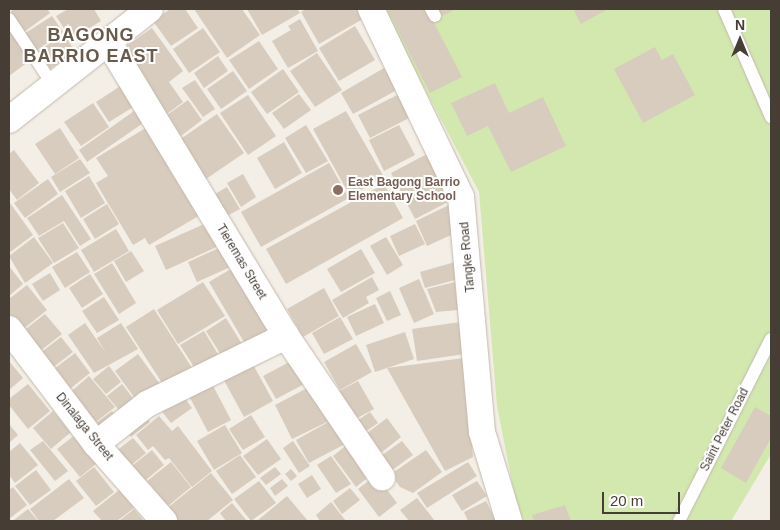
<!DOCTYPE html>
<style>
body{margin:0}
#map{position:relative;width:780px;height:530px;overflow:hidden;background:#f3eee6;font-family:Arial,sans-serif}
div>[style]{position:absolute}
.green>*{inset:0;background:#d2e8ae}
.building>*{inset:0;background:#d8ccbe}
.roads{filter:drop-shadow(0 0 1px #c2b8ab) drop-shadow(0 0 1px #c2b8ab)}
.lane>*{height:12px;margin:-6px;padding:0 6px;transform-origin:6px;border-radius:6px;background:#fff}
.street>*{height:26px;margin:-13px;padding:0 13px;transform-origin:13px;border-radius:13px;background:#fff}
.dots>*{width:14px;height:14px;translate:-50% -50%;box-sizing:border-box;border:2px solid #fff;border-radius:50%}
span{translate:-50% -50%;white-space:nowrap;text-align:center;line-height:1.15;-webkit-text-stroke:4px #fff;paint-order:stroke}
.education-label{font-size:12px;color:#785e54;font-weight:700}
.left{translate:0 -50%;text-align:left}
.street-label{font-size:12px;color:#463e35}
.district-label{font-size:18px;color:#695b4c;font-weight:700;letter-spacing:1px}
.frame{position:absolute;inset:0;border:10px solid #463e35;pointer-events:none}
.north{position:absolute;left:715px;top:15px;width:50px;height:50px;-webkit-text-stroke:4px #fff;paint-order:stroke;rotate:0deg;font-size:14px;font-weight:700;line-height:20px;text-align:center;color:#463e35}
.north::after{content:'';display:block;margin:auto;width:18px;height:22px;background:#463e35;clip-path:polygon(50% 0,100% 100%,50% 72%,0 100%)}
.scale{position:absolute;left:602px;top:492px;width:78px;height:22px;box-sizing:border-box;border:2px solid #463e35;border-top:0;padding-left:6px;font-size:15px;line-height:18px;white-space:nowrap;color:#463e35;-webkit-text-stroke:4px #fff;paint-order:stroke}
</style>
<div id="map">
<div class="green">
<i style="clip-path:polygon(383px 9px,771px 9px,771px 454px,731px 521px,524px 521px,516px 503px,497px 406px,479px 192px)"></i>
</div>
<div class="building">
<i style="clip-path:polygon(13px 9px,47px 9px,50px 13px,21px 34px,9px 16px)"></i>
<i style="clip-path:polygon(68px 9px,94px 9px,101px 21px,71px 39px,56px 16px)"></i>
<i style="clip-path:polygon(170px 9px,185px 9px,198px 28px,171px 46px,153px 21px)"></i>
<i style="clip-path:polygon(194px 9px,242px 9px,260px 35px,227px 58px)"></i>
<i style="clip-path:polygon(247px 9px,297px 9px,300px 13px,262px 35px)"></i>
<i style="clip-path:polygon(306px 9px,357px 9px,363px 19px,319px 44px,301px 12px)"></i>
<i style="clip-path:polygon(387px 9px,427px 9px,462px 77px,430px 93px)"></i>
<i style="clip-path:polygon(438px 9px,456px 9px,442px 16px)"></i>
<i style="clip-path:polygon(573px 9px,608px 9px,581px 24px)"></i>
<i style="clip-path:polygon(52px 16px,63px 32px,33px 53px,21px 36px)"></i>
<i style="clip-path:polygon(300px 19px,318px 51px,288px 68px,272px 41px,291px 30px,288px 26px)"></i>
<i style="clip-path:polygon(355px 26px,375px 60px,339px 81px,319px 48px)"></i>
<i style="clip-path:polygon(152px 28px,183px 71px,169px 82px,183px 102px,164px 116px,125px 47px)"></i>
<i style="clip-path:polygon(203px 28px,220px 52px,189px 73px,173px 49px)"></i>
<i style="clip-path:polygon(9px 29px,32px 59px,9px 76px)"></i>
<i style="clip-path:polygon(64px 34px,76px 53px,46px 71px,35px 53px)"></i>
<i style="clip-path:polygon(259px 41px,278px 69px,249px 89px,229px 60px)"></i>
<i style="clip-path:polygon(655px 47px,662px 60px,673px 54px,695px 95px,643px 123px,614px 69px)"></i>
<i style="clip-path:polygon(317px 53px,342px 90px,315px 107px,290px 71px)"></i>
<i style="clip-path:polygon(218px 56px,228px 71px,204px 88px,194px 73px)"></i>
<i style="clip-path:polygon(384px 68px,397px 90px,353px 114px,341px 93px)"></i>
<i style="clip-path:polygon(283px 69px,299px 92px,267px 114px,251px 92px)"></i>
<i style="clip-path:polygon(233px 71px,247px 91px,221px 109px,207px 89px)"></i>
<i style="clip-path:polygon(195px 80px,215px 109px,203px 117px,182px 88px)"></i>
<i style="clip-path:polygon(125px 83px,138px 104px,109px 122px,96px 102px)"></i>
<i style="clip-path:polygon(495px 83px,509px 113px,543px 97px,566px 146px,511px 172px,488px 126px,467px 136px,451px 103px)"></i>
<i style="clip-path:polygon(401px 93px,413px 116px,370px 138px,358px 115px)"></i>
<i style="clip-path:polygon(299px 94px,311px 110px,284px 129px,272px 113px)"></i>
<i style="clip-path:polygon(248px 95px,276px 136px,248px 155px,220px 113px)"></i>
<i style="clip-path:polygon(188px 100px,202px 120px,181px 136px,167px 115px)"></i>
<i style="clip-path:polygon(93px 103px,109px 127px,81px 146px,64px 122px)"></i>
<i style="clip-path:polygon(137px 109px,146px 121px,87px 162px,79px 150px)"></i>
<i style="clip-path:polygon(346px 111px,384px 177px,350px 196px,313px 129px)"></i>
<i style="clip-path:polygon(217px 114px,244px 153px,206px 179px,179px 140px)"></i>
<i style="clip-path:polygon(306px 125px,328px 161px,306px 173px,285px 138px)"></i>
<i style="clip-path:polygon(399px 125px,415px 155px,384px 171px,369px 140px)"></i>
<i style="clip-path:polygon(149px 126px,202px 214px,149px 245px,145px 238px,133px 245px,96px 183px,108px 176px,96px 158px)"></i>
<i style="clip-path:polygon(60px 128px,79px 158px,55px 174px,35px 144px)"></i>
<i style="clip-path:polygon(284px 142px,302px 173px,275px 189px,257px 158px)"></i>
<i style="clip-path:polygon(14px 150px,39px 183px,17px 200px,9px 189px,9px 154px)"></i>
<i style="clip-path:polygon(427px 154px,452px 200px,415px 219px,391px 173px)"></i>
<i style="clip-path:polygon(80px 159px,90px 173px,60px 192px,51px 177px)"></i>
<i style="clip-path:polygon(329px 163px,349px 198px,261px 247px,241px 212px)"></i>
<i style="clip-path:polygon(243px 174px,256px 197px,241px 207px,227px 183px)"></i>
<i style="clip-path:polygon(89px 176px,105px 203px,81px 218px,65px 191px)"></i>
<i style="clip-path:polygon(48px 179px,58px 194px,25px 218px,14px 203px)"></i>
<i style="clip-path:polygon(384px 184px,403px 218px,286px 284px,266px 249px)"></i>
<i style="clip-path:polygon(227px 187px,240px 209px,223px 218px,210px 197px)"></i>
<i style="clip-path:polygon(62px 195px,91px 239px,80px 246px,64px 221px,39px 236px,27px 218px)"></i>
<i style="clip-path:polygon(10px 203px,33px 235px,9px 253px,9px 204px)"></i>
<i style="clip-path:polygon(107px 204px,119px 224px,95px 239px,83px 219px)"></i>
<i style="clip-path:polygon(449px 205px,453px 234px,427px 246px,416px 221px)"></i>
<i style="clip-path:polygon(211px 221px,221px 245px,166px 270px,155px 246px)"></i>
<i style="clip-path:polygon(63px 223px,79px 248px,54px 263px,38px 238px)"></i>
<i style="clip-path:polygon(415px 224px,425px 244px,399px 256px,390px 236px)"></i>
<i style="clip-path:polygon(116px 229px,129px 251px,94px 272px,81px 250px)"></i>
<i style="clip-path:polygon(34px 237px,53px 263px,25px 283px,9px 256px)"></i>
<i style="clip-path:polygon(386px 237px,403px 265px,387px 275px,370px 246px)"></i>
<i style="clip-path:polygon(228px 244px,237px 264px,197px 282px,188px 262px)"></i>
<i style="clip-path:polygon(361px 249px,375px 273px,341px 292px,327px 269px)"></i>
<i style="clip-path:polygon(131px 251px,144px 271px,126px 282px,114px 261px)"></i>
<i style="clip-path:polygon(77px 252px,90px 272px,65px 288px,52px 267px)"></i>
<i style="clip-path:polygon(455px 262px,455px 280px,425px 288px,420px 272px)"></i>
<i style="clip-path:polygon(112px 263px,136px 303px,119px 314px,94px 274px)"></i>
<i style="clip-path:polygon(9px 266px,23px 284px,9px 296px)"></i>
<i style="clip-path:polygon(236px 266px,278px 338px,251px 354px,209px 282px)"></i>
<i style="clip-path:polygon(50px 273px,60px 290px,43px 301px,32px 284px)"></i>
<i style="clip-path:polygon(90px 274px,103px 294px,82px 308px,69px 288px)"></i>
<i style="clip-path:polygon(372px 277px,379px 290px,366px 297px,369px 303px,343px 318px,332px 300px)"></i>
<i style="clip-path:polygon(419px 279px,434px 314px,414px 323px,399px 288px)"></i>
<i style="clip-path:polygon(203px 282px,225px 316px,178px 344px,157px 310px)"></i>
<i style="clip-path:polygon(455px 282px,458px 310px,436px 312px,427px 289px)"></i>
<i style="clip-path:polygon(27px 285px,47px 310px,17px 334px,9px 324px,9px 299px)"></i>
<i style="clip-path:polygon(324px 288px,339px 316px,303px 337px,287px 309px)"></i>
<i style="clip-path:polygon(390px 291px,401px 315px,387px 321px,376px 298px)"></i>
<i style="clip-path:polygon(104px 297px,119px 320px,97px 333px,82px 311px)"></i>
<i style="clip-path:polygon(375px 304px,384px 323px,356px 336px,347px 317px)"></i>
<i style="clip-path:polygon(154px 309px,194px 371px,166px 389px,126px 327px)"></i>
<i style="clip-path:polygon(45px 314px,62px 334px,35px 355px,18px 335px)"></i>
<i style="clip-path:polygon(340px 317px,353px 339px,324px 354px,312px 333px)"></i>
<i style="clip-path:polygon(226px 318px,248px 354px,228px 366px,206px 331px)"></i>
<i style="clip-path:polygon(460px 322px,465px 354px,417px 361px,412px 329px)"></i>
<i style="clip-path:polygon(85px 323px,106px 353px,97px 338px,121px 323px,138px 349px,94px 373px,68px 335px)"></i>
<i style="clip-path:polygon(204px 331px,219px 356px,196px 370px,180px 345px)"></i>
<i style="clip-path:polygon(405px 332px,414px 359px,375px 372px,366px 345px)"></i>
<i style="clip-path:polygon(61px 337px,73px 352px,47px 372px,35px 357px)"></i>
<i style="clip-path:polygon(356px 344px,372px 372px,340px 390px,324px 362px)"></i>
<i style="clip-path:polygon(75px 353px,90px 373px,66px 392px,50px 372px)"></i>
<i style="clip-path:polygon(138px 354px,162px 387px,139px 404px,115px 371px)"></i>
<i style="clip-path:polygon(249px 357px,273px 401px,244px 417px,220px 373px)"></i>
<i style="clip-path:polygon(464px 358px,473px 457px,445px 471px,387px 368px)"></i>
<i style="clip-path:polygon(293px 360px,306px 383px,276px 399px,263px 376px)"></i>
<i style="clip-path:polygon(9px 361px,23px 378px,9px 390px)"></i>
<i style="clip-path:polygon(109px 366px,121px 382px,106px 394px,93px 379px)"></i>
<i style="clip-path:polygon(89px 376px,115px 407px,91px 426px,66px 396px)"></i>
<i style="clip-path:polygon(358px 381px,374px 409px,348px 423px,332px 395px)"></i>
<i style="clip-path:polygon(211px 382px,231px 420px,208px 432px,188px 394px)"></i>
<i style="clip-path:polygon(28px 384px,50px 411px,28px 429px,9px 405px,9px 399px)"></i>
<i style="clip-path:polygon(122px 384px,139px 406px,125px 417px,107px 396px)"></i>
<i style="clip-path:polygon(311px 386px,329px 421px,292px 439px,275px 405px)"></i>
<i style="clip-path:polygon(181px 393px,192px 408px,171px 423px,160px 409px)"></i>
<i style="clip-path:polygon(755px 407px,771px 416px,771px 438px,746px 483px,721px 468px)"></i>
<i style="clip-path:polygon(140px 410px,150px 422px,131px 437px,121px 426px)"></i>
<i style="clip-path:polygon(53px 411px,71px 432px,51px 449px,33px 428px)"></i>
<i style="clip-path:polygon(112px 411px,121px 423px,92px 426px)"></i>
<i style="clip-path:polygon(370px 412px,378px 423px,359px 436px,351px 425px)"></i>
<i style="clip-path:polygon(251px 415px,265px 437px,243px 450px,229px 429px)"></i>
<i style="clip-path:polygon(159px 416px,172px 431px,178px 426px,212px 471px,192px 487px,169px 458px,165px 460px,153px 446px,148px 450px,136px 435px)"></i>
<i style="clip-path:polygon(387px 418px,401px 437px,377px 456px,362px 437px)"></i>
<i style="clip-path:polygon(332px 420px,345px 444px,309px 463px,296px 440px)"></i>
<i style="clip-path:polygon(9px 424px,18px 435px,9px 443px)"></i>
<i style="clip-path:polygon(225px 425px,242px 453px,214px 470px,197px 441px)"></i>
<i style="clip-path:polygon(80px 431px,102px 459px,80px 477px,57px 449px)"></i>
<i style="clip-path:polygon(133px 438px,146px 453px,124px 471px,111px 455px)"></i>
<i style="clip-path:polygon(267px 439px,281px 459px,258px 475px,243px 456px)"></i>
<i style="clip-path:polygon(43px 441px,68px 471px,55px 481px,30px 450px)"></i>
<i style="clip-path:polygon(293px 441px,310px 466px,299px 473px,283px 448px)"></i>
<i style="clip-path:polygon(402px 441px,413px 455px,388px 473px,378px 458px)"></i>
<i style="clip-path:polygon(20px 443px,38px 465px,15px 483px,9px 475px,9px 452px)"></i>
<i style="clip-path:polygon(348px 444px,371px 475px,356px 487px,333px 456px)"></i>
<i style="clip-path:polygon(152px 450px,164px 465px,141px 484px,128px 469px)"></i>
<i style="clip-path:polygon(426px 450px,442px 472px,413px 493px,400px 487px,391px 474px)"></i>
<i style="clip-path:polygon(240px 455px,256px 477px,232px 494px,216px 471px)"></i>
<i style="clip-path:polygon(331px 456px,351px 484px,336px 493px,317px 465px)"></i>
<i style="clip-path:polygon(171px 462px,191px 487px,168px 506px,147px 481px)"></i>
<i style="clip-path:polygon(468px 462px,477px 476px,427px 508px,417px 493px)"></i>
<i style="clip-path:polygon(94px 467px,114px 492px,96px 506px,76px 481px)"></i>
<i style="clip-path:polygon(275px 467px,281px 474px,266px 485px,260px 478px)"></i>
<i style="clip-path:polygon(291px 469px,297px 476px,291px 481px,285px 474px)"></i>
<i style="clip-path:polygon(36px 470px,51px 490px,30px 505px,15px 486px)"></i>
<i style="clip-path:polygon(211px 473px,233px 500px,207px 521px,176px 521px,166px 509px)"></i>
<i style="clip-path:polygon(312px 475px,321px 489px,307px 498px,298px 484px)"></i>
<i style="clip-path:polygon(376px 475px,397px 503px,379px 517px,358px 489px)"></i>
<i style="clip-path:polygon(69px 479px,84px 498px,53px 521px,39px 521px,30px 509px)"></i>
<i style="clip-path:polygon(282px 479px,288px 486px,275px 496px,270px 488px)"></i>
<i style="clip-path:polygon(259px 481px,276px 503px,251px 521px,234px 499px)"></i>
<i style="clip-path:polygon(477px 481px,487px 496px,462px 511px,452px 495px)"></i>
<i style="clip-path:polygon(13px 487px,27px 505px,9px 519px,9px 490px)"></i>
<i style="clip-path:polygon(350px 488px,360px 500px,342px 514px,333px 501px)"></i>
<i style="clip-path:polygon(119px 490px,134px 508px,117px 521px,102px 521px,93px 511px)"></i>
<i style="clip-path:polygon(287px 496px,308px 521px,257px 521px)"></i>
<i style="clip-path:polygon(417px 498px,435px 521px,409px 521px,400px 510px)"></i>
<i style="clip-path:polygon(486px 501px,496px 521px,468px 521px,464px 512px)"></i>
<i style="clip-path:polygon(331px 502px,346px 521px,320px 521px,316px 515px)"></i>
<i style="clip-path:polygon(232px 503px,247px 521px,226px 521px,220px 513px)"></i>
<i style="clip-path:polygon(565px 505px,571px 521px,534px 521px,532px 515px)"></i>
<i style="clip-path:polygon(28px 509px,38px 521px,15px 521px,14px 520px)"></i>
<i style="clip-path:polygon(134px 509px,144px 521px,119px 521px)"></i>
</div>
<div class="roads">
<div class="lane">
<i style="left:431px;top:9px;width:8px;rotate:60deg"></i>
<i style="left:724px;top:9px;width:118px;rotate:66.5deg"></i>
<i style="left:9px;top:19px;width:79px;rotate:56.3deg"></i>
<i style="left:679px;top:521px;width:204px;rotate:-63.2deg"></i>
</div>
<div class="street">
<i style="left:371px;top:9px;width:208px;rotate:64.4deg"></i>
<i style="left:461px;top:197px;width:236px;rotate:84.9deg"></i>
<i style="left:482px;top:432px;width:93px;rotate:73.1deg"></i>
<i style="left:108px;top:42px;width:344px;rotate:58.8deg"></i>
<i style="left:286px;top:336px;width:171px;rotate:55.8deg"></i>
<i style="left:9px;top:120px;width:179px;rotate:-38.2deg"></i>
<i style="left:9px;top:329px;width:144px;rotate:52.9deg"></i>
<i style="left:96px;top:444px;width:103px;rotate:48.6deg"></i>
<i style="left:96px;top:444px;width:65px;rotate:-38.1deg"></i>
<i style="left:147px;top:404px;width:155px;rotate:-26.1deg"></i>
</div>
</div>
<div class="dots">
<i style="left:338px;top:190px;background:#8d6e63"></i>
</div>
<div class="education-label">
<span class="left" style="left:348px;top:190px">East Bagong Barrio<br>Elementary School</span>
</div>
<div class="street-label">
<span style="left:468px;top:257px;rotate:-95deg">Tangke Road</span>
<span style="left:241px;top:262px;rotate:59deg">Tieremas Street</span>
<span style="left:84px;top:427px;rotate:51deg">Dinalaga Street</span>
<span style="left:725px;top:430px;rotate:-63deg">Saint Peter Road</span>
</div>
<div class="district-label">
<span style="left:91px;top:46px">BAGONG<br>BARRIO EAST</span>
</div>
<div class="frame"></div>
<div class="north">N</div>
<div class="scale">20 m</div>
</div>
